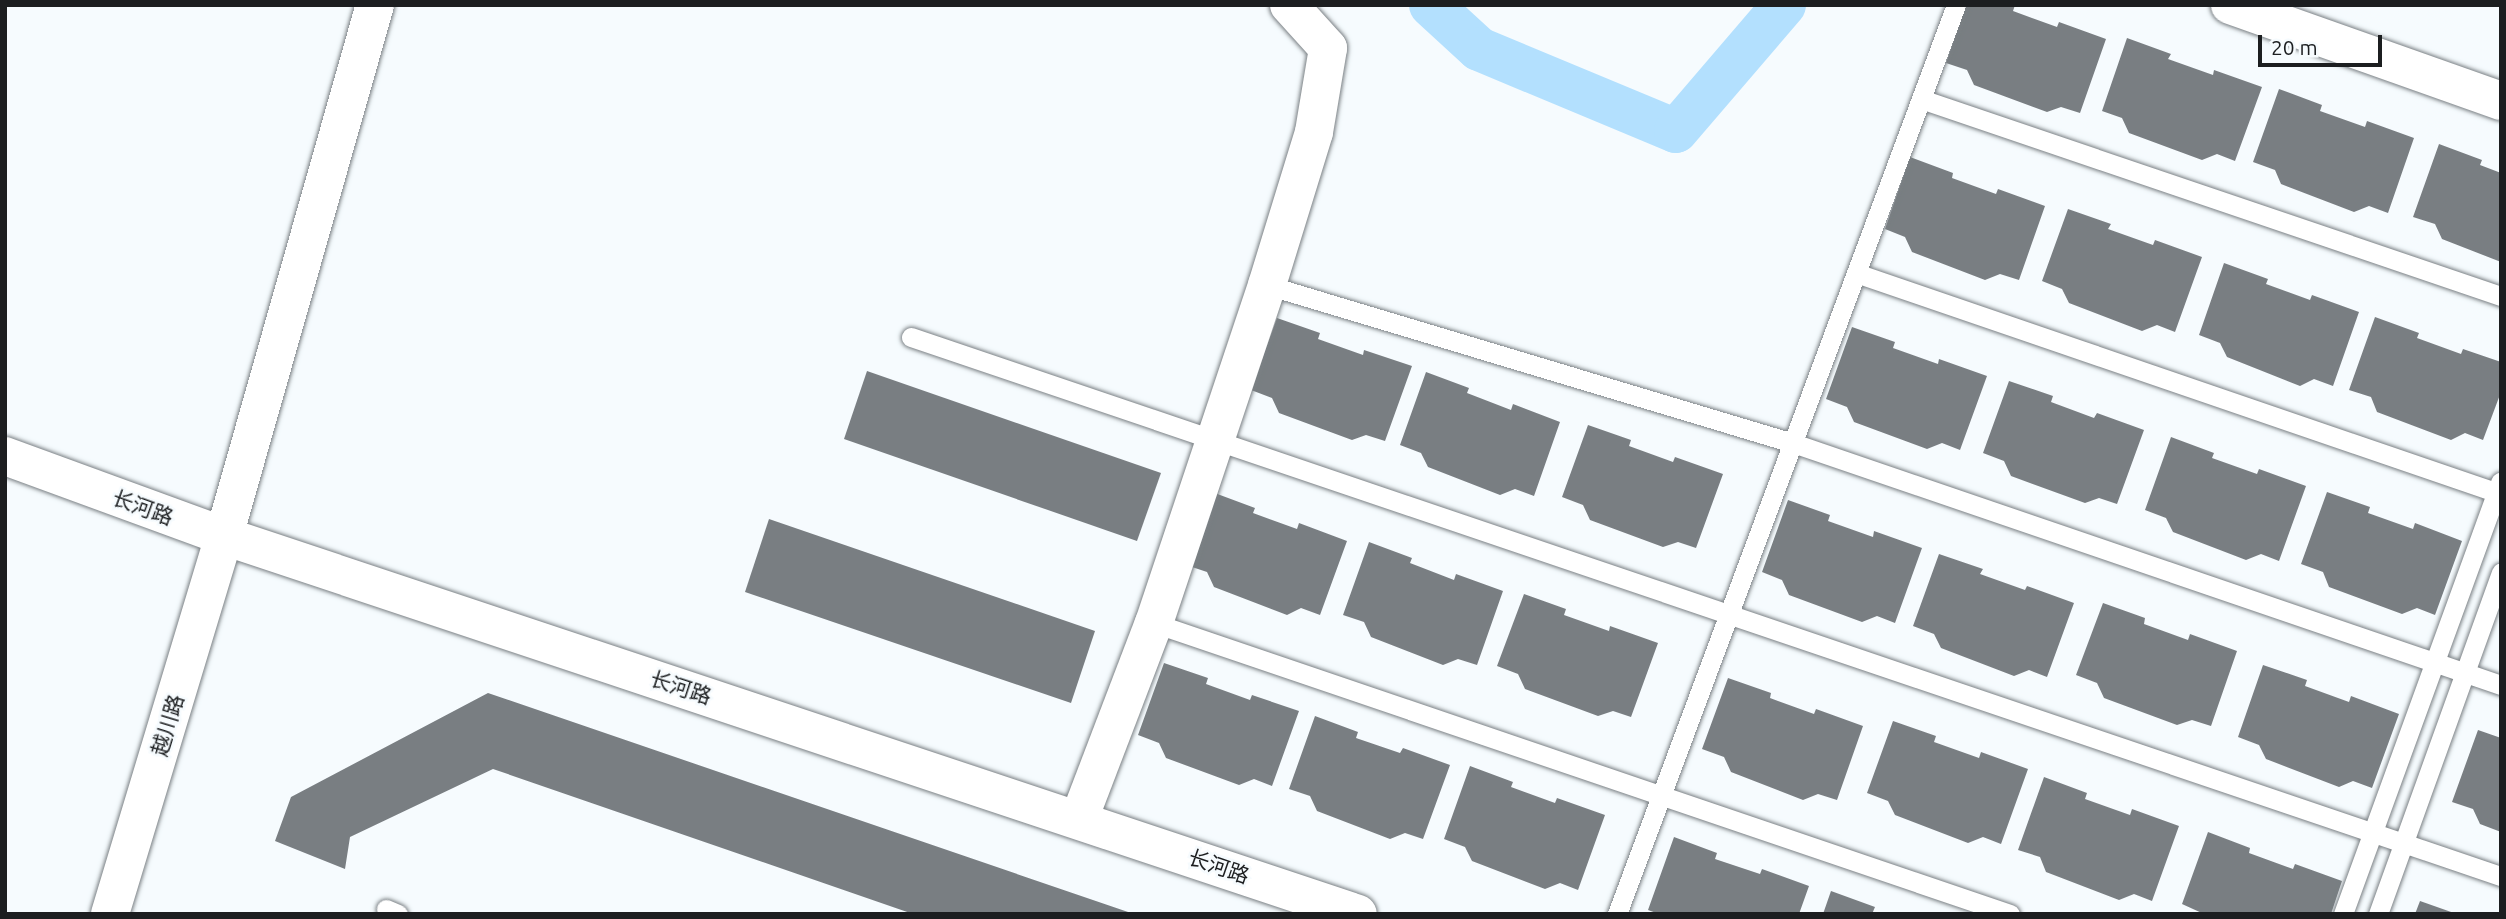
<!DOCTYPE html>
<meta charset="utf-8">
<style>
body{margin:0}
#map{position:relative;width:2506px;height:919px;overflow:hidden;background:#f6fbfe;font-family:Ubuntu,"Noto Sans SC",sans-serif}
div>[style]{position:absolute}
.canal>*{height:44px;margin:-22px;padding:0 22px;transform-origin:22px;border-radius:22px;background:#b3e0fe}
.building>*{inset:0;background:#797e82}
.roads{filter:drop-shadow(0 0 2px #7a8084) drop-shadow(0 0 2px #7a8084)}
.service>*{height:19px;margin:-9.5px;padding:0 9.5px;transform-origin:9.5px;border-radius:9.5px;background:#fff}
.minor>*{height:38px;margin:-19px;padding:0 19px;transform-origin:19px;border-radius:19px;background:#fff}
.tertiary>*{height:38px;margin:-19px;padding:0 19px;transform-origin:19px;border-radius:19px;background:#fff}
span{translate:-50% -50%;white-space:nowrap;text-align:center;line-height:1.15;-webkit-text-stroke:5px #f6fbfe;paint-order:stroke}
.street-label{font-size:21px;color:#1c1e20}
.frame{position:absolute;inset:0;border:7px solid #1c1e20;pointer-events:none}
.scale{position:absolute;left:2258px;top:35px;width:124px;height:32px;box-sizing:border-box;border:4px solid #1c1e20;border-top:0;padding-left:9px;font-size:21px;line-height:24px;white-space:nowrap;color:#1c1e20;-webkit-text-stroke:5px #f6fbfe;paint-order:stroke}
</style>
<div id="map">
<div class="canal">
<i style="left:1431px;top:5px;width:65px;rotate:42.5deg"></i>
<i style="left:1479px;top:49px;width:213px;rotate:22.6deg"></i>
<i style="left:1676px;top:131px;width:166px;rotate:-49.4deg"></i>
</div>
<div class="building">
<i style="clip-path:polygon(1966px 5px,2015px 5px,2013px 11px,2057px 27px,2059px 22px,2106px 39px,2080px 113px,2061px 107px,2047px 112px,1974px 85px,1967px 70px,1946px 63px)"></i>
<i style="clip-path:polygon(2127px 38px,2171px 54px,2168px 59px,2213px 75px,2214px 70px,2262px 87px,2235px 161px,2217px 154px,2202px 160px,2129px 133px,2122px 118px,2102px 111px)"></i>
<i style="clip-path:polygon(2279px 89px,2322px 105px,2320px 111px,2365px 127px,2367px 121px,2414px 138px,2388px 213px,2369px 206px,2354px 212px,2281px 184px,2275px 170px,2253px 162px)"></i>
<i style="clip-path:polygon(2439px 144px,2482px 160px,2480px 165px,2501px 173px,2501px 262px,2442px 239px,2435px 224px,2413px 217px)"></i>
<i style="clip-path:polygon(1910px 157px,1953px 173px,1952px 178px,1996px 194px,1998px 189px,2045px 206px,2019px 280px,2000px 274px,1985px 280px,1912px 252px,1905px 237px,1885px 229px)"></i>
<i style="clip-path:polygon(2068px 209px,2111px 224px,2108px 229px,2153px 245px,2155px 240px,2202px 257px,2175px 332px,2157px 325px,2142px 331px,2069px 303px,2062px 289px,2042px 281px)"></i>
<i style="clip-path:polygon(2224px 263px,2268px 279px,2266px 284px,2310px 300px,2312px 295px,2359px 312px,2333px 386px,2314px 379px,2300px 386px,2227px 357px,2220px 343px,2199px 335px)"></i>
<i style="clip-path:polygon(2375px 317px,2419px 333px,2417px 338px,2461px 354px,2463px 349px,2501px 362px,2501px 392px,2483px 440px,2465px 433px,2451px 440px,2377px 412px,2371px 397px,2349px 390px)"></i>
<i style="clip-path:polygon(1277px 318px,1320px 333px,1318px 339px,1363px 355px,1364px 350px,1412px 366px,1385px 441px,1366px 435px,1352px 440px,1279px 413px,1272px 398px,1251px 390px)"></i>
<i style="clip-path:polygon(1852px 327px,1895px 342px,1893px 348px,1938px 364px,1939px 359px,1987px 376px,1960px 450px,1942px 443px,1927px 449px,1854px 422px,1847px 407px,1826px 399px)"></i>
<i style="clip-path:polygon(867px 371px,1161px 473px,1137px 541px,844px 439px)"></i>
<i style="clip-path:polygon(1426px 372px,1469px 388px,1467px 393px,1511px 410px,1513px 404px,1560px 422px,1534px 496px,1515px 489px,1500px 495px,1428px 467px,1421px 453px,1400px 445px)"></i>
<i style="clip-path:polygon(2009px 381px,2053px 396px,2051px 402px,2094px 418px,2097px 413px,2144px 430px,2117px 504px,2099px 498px,2085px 503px,2011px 476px,2004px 461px,1983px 453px)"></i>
<i style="clip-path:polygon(1588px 425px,1631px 440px,1629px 446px,1673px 462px,1675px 457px,1723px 474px,1696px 548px,1678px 542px,1663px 547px,1590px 520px,1583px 505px,1562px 497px)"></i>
<i style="clip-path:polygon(2171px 437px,2214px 453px,2212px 458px,2257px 474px,2259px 469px,2306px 486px,2279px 561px,2261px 554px,2246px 560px,2173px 532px,2166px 518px,2145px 510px)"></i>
<i style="clip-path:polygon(1212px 492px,1255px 508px,1253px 513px,1297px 529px,1299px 523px,1347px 541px,1320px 615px,1301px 608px,1287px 615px,1214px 587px,1207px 572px,1186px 565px)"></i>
<i style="clip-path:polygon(2327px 492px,2370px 507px,2368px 513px,2413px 529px,2415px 523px,2462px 541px,2435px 615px,2417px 608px,2402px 614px,2329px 587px,2323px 572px,2301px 564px)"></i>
<i style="clip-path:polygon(1788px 500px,1830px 515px,1828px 521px,1873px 537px,1874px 531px,1922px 548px,1895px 623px,1877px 616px,1862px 622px,1789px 595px,1782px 580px,1762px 572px)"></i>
<i style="clip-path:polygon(769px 519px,1095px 631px,1071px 703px,745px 592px)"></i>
<i style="clip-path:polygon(1369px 542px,1412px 558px,1410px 563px,1454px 580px,1456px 574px,1503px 591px,1477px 665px,1458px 659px,1443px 665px,1371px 637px,1364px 622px,1343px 615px)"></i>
<i style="clip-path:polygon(1939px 554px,1983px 569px,1980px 574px,2025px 590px,2027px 586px,2074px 603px,2047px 677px,2029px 670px,2014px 676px,1941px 648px,1934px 634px,1913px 626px)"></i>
<i style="clip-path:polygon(1524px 594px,1566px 609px,1564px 615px,1609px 631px,1610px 626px,1658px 643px,1631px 717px,1613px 711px,1598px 716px,1525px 689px,1518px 674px,1497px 666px)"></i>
<i style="clip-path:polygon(2103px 603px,2145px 618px,2144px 624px,2188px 640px,2190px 634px,2237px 651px,2211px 726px,2192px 720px,2177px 725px,2104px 698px,2097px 683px,2076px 675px)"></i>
<i style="clip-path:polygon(1164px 663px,1208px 678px,1206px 684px,1250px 700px,1252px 695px,1299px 711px,1272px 786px,1254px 779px,1239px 785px,1166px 758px,1159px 743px,1138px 735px)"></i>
<i style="clip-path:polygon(2263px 665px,2307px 680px,2305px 686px,2349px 702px,2351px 696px,2399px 714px,2372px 788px,2353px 781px,2339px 787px,2266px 759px,2259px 745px,2238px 737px)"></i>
<i style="clip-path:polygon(1728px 678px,1771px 693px,1770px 698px,1814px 714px,1816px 709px,1863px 726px,1837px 800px,1818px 794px,1803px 800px,1731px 772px,1724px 757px,1702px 749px)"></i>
<i style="clip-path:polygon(488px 693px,1131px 913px,1131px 914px,913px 914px,493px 769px,350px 837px,345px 869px,275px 841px,291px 797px)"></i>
<i style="clip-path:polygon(1315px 716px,1358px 732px,1356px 738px,1400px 753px,1403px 748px,1450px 765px,1423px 839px,1405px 833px,1390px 839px,1317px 811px,1310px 796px,1289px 789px)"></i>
<i style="clip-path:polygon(1893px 721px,1936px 736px,1934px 742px,1979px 758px,1981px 752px,2028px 769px,2001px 844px,1983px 837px,1968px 843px,1895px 815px,1888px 801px,1867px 793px)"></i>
<i style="clip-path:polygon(2478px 730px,2501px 738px,2501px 832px,2480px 824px,2473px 809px,2452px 802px)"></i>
<i style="clip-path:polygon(1470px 766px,1513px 782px,1511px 787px,1555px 803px,1557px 798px,1605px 815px,1578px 890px,1560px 883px,1545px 889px,1472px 861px,1465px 847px,1444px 839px)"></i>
<i style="clip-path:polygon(2044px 777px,2087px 793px,2085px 799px,2130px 815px,2132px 809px,2179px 826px,2152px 901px,2134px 894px,2119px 900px,2046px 872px,2040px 857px,2018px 850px)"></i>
<i style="clip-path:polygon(2208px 832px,2250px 848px,2249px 853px,2293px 869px,2295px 864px,2342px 881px,2331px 914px,2204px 914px,2182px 904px)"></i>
<i style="clip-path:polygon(1674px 837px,1717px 853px,1715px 859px,1760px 874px,1762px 869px,1809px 886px,1799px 914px,1659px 914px,1648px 910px)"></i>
<i style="clip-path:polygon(1831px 891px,1875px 907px,1872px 914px,1823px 914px)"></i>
<i style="clip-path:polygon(2420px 901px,2454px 913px,2454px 914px,2415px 914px)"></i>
</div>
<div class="roads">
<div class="service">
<i style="left:1921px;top:99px;width:613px;rotate:18.76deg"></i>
<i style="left:1856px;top:273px;width:682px;rotate:18.91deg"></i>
<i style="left:1267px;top:285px;width:549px;rotate:16.72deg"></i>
<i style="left:1793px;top:443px;width:748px;rotate:18.87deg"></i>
<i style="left:911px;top:337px;width:1679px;rotate:18.73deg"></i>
<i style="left:1154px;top:623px;width:904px;rotate:18.78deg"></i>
<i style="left:386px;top:909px;width:13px;rotate:23deg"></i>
<i style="left:1617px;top:914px;width:970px;rotate:-69.55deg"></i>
<i style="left:2343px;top:914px;width:460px;rotate:-70deg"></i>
<i style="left:2378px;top:914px;width:363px;rotate:-70.2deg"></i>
</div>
<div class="minor">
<i style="left:2230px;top:5px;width:288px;rotate:19.5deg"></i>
<i style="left:224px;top:536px;width:552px;rotate:-74.13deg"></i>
<i style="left:1079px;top:819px;width:210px;rotate:-69.1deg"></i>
<i style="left:1154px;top:623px;width:356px;rotate:-71.5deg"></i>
<i style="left:1267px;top:285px;width:160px;rotate:-72.9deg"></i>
<i style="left:1314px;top:132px;width:85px;rotate:-80.5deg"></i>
<i style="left:1328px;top:48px;width:58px;rotate:-132.2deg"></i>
</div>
<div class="tertiary">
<i style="left:5px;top:456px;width:233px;rotate:20.1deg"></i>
<i style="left:224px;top:536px;width:1195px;rotate:18.43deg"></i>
<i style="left:110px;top:914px;width:395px;rotate:-73.2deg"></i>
</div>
</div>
<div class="street-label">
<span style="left:143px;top:507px;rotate:20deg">长河路</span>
<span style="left:681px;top:687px;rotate:18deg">长河路</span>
<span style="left:167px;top:725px;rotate:-73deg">越川路</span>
<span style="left:1219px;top:866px;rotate:19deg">长河路</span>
</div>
<div class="frame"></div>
<div class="scale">20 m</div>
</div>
